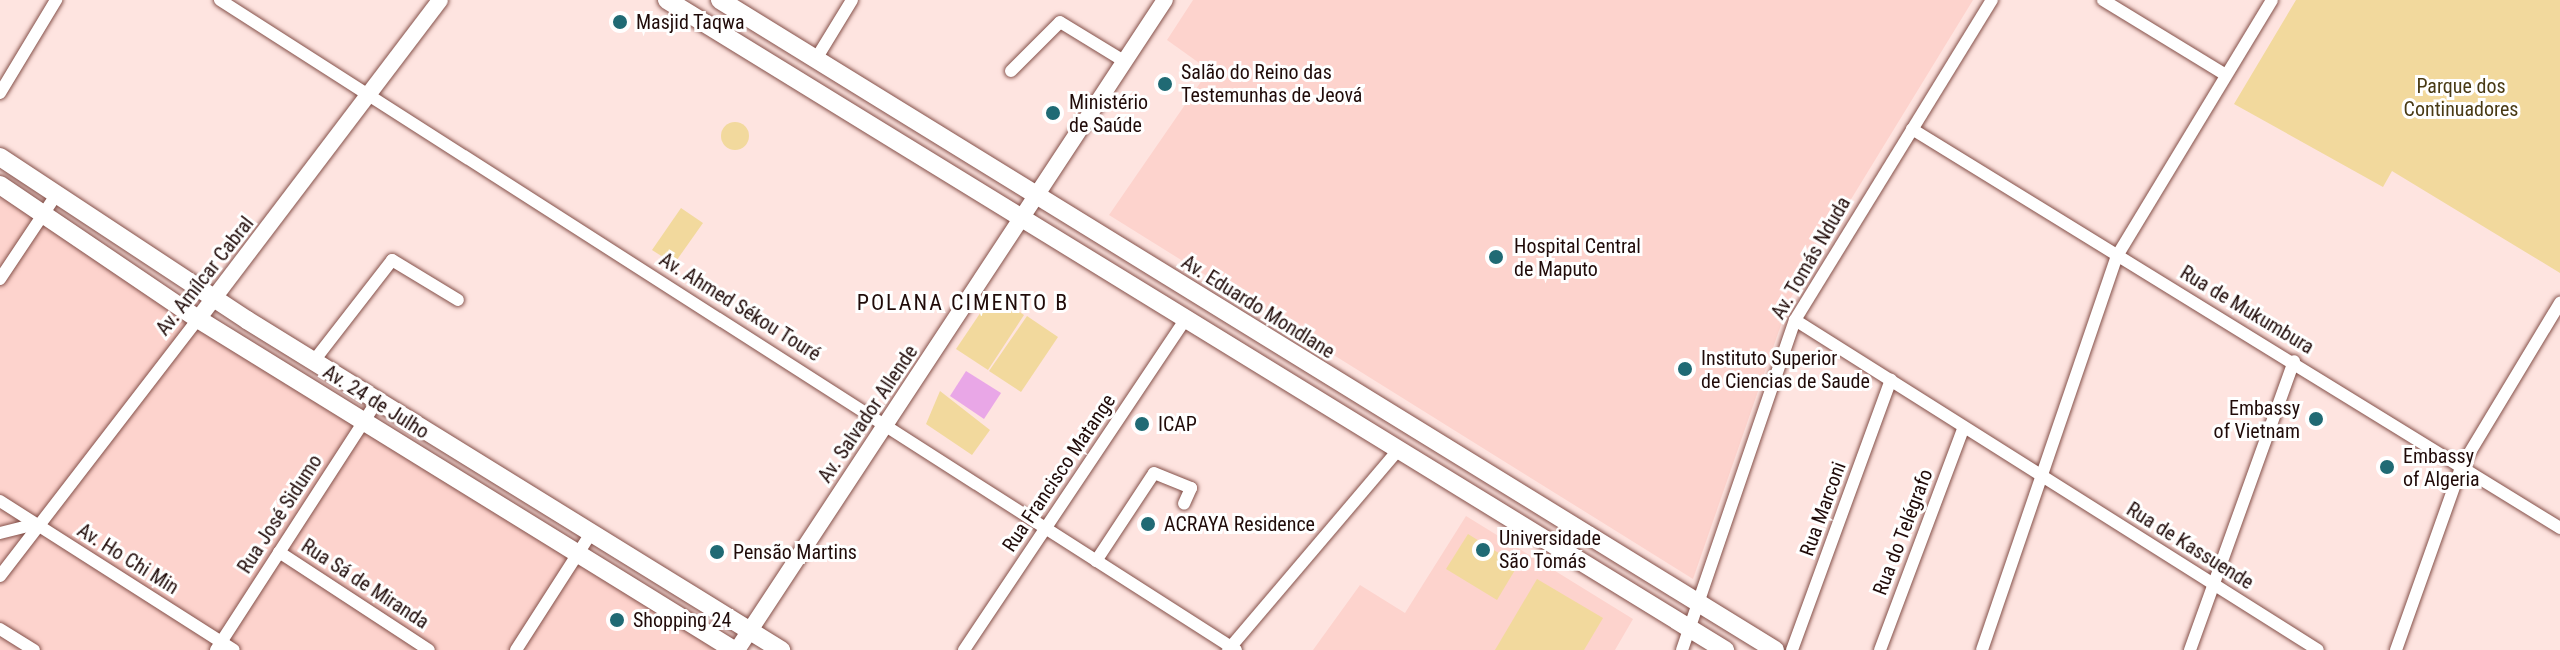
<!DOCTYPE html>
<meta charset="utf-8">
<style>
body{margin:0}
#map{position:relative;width:2560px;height:650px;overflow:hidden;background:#fee4e0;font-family:"Roboto Condensed",sans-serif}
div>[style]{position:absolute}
.built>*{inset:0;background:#fdd3cd}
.green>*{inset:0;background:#f2d99d}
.round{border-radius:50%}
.water>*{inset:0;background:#e9a7e7}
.roads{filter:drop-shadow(0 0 2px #845049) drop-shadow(0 0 2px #845049)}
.street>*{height:12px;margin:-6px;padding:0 6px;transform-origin:6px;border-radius:6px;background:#fff}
.secondary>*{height:16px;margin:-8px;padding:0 8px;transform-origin:8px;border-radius:8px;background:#fff}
.primary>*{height:18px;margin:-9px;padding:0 9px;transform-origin:9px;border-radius:9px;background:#fff}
.dots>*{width:22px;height:22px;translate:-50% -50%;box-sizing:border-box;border:4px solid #fff;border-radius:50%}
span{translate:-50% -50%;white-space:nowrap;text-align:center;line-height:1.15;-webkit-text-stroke:6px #fff;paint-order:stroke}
.poi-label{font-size:20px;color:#200b09}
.left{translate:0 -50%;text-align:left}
.right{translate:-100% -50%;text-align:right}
.park-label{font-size:20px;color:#493a14}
.street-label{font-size:20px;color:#200b09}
.neighbourhood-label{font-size:22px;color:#200b09;letter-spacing:2px}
</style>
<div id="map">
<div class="built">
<i style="clip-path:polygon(1193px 0,1973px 0,1790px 299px,1693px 579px,1109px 215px,1209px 70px,1167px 40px)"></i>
<i style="clip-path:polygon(0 181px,731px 650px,0 650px)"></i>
<i style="clip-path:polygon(1466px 516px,1633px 619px,1615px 650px,1313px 650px,1360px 585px,1405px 613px)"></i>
</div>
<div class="green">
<i style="clip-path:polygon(2296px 0,2560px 0,2560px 273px,2392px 171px,2383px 187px,2234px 104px)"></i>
<i class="round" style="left:721px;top:122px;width:28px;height:28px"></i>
<i style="clip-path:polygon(681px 208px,703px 223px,674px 264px,652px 250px)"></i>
<i style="clip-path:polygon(993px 294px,1024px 315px,988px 370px,956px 349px)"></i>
<i style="clip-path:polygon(1027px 316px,1058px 337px,1021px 392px,989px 371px)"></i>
<i style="clip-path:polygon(940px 391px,990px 430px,972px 455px,926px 424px)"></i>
<i style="clip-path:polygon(1468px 534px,1518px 565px,1497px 600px,1446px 569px)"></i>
<i style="clip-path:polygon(1537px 579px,1603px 618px,1584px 650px,1495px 650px)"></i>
</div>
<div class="water">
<i style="clip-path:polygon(966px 371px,1001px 393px,984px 419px,950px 396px)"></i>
</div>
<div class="roads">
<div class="street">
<i style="left:220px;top:0;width:1206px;rotate:32.61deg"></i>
<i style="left:2103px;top:0;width:142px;rotate:31.4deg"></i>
<i style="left:816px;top:59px;width:69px;rotate:-58.6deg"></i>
<i style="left:1011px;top:71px;width:69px;rotate:-45deg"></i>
<i style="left:1060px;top:22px;width:75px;rotate:31.4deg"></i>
<i style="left:0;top:93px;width:109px;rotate:-58.9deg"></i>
<i style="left:1912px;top:129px;width:761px;rotate:31.62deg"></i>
<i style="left:0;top:279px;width:101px;rotate:-56.3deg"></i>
<i style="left:1795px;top:320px;width:618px;rotate:32.25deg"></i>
<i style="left:313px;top:362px;width:129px;rotate:-52.2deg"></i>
<i style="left:392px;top:260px;width:77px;rotate:31.2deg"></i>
<i style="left:0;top:501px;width:277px;rotate:32.5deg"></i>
<i style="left:0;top:533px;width:36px;rotate:-14deg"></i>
<i style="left:279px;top:552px;width:179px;rotate:33.2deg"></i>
<i style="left:1096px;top:561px;width:105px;rotate:-56.6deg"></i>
<i style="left:1154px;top:473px;width:40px;rotate:22deg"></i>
<i style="left:1191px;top:488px;width:17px;rotate:114deg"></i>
<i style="left:0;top:576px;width:324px;rotate:-52.4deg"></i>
<i style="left:0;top:629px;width:40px;rotate:32deg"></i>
<i style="left:216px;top:650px;width:298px;rotate:-57.1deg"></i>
<i style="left:516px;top:650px;width:139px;rotate:-57.3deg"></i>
<i style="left:964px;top:650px;width:401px;rotate:-56.2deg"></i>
<i style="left:1228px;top:650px;width:262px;rotate:-49.6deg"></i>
<i style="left:1682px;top:650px;width:349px;rotate:-71.1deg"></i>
<i style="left:1795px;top:320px;width:376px;rotate:-58.4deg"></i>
<i style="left:1792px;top:650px;width:288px;rotate:-69.9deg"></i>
<i style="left:1880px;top:650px;width:236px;rotate:-69.4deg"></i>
<i style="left:1982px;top:650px;width:416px;rotate:-71.1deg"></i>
<i style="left:2117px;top:256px;width:299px;rotate:-58.8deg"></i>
<i style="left:2190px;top:650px;width:307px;rotate:-70.2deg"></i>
<i style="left:2396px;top:650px;width:194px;rotate:-70.4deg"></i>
<i style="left:2461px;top:467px;width:192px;rotate:-58.9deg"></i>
</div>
<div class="secondary">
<i style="left:198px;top:319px;width:400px;rotate:-52.8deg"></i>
<i style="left:737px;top:650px;width:778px;rotate:-56.64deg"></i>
</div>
<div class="primary">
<i style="left:667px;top:0;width:1242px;rotate:31.57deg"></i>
<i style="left:720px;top:0;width:1239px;rotate:31.64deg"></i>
<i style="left:0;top:157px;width:296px;rotate:33.4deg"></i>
<i style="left:247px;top:320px;width:628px;rotate:31.72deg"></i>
<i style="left:0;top:185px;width:239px;rotate:34.1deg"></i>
<i style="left:198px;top:319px;width:630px;rotate:31.7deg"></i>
</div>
</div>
<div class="dots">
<i style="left:620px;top:22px;background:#206a74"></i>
<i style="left:1165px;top:84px;background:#206a74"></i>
<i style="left:1053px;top:113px;background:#206a74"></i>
<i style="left:1496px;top:257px;background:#206a74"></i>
<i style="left:1685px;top:369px;background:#206a74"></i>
<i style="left:2316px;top:419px;background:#206a74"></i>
<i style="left:1142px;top:424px;background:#206a74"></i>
<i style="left:2387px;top:467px;background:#206a74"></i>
<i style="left:1148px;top:524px;background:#206a74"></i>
<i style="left:1483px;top:550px;background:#206a74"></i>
<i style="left:717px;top:552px;background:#206a74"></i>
<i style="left:617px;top:620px;background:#206a74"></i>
</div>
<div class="poi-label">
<span class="left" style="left:636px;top:22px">Masjid Taqwa</span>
<span class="left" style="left:1181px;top:84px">Salão do Reino das<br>Testemunhas de Jeová</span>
<span class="left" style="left:1069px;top:114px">Ministério<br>de Saúde</span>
<span class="left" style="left:1514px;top:258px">Hospital Central<br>de Maputo</span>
<span class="left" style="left:1701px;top:370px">Instituto Superior<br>de Ciencias de Saude</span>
<span class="right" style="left:2300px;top:420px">Embassy<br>of Vietnam</span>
<span class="left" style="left:1158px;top:424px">ICAP</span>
<span class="left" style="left:2403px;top:468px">Embassy<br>of Algeria</span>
<span class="left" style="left:1164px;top:524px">ACRAYA Residence</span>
<span class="left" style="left:1499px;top:550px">Universidade<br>São Tomás</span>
<span class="left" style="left:733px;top:552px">Pensão Martins</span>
<span class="left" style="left:633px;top:620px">Shopping 24</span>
</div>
<div class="park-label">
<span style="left:2461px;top:98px">Parque dos<br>Continuadores</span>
</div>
<div class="street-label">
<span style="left:1811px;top:258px;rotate:-60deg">Av. Tomás Nduda</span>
<span style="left:205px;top:276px;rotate:-52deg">Av. Amílcar Cabral</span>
<span style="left:740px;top:307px;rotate:32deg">Av. Ahmed Sékou Touré</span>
<span style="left:1258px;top:307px;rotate:32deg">Av. Eduardo Mondlane</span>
<span style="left:2247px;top:310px;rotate:31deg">Rua de Mukumbura</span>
<span style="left:376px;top:402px;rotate:32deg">Av. 24 de Julho</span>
<span style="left:868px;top:414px;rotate:-56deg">Av. Salvador Allende</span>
<span style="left:1059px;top:473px;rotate:-56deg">Rua Francisco Matange</span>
<span style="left:1823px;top:509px;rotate:-70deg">Rua Marconi</span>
<span style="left:280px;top:514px;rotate:-57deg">Rua José Sidumo</span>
<span style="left:1903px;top:532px;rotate:-69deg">Rua do Telégrafo</span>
<span style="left:2190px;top:546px;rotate:32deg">Rua de Kassuende</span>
<span style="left:128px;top:559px;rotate:32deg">Av. Ho Chi Min</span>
<span style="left:365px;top:584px;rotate:33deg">Rua Sá de Miranda</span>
</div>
<div class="neighbourhood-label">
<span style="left:963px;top:303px">POLANA CIMENTO B</span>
</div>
</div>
